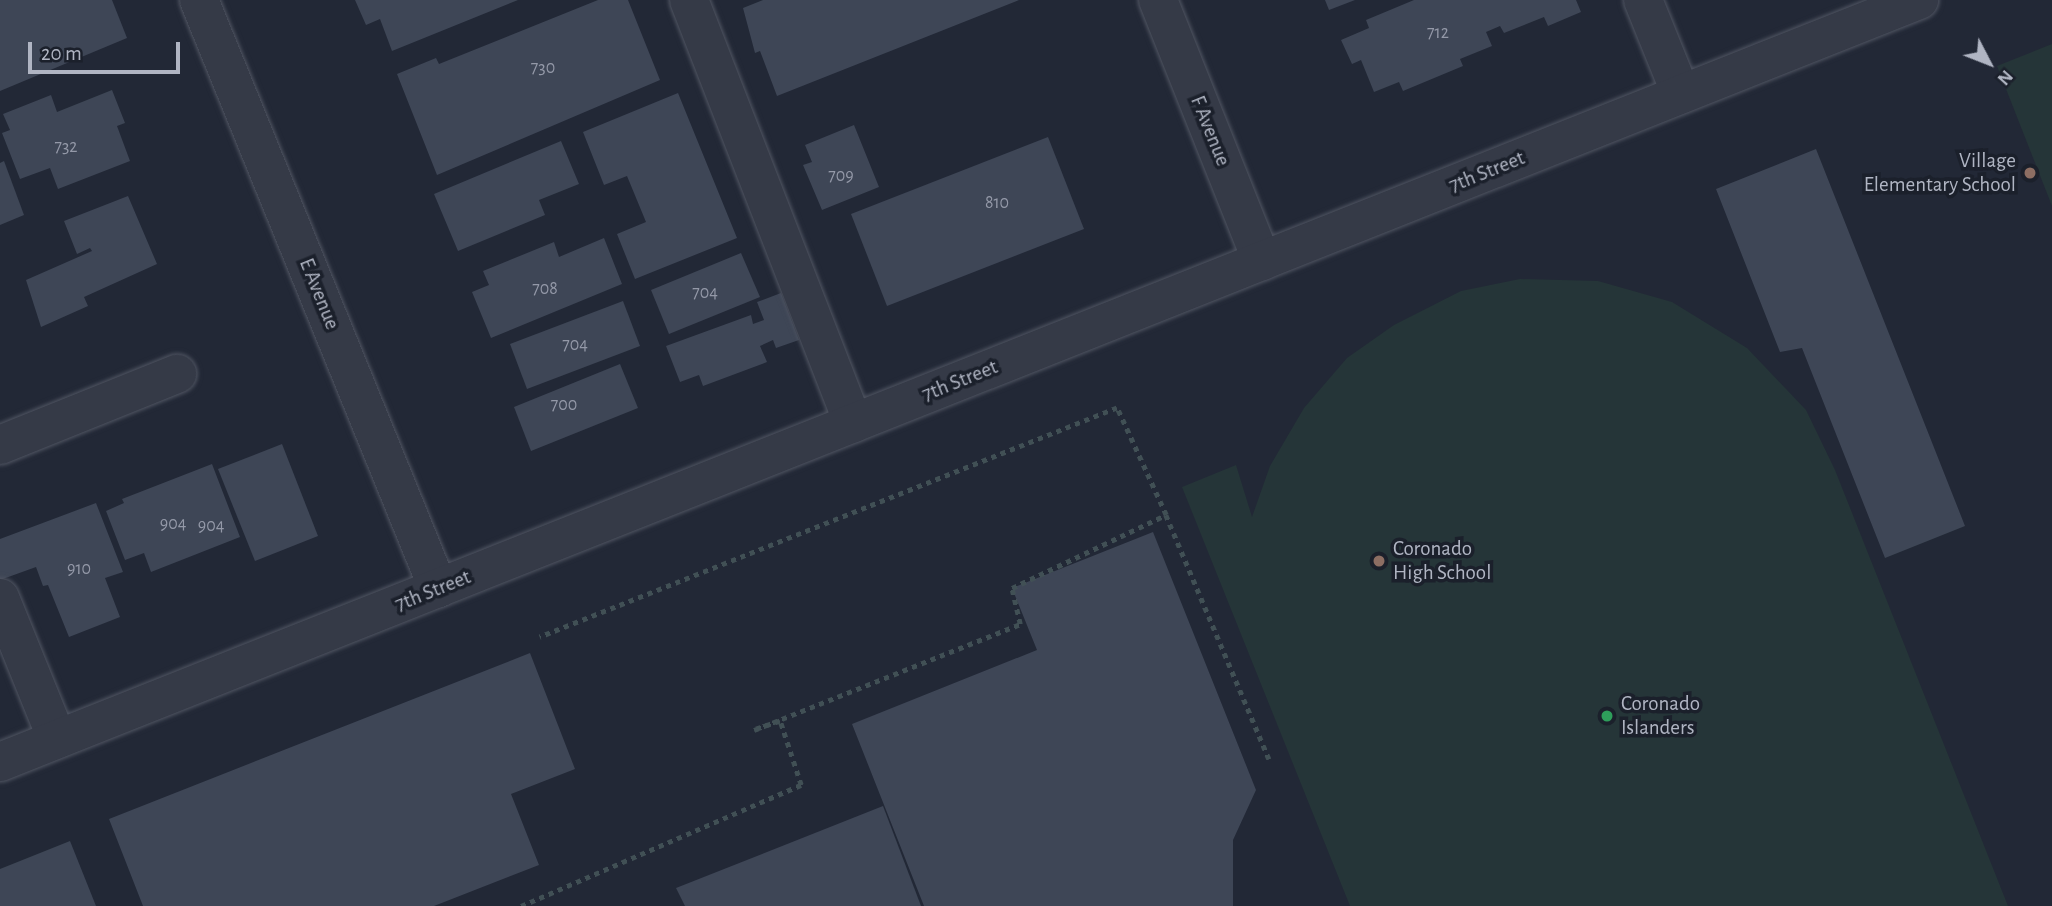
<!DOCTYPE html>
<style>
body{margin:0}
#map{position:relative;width:2052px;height:906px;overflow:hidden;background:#222836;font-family:"Alegreya Sans",sans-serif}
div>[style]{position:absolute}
.green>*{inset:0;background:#253538}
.building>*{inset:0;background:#3e4656}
.path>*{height:4.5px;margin-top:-2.25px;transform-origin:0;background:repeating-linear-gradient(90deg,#415055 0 5px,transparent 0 10px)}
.roads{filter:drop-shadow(0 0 2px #505562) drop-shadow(0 0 2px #505562)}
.minor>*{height:38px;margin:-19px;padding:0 19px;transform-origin:19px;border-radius:19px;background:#353a47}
.dots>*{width:19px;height:19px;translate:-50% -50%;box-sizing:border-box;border:4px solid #1b202b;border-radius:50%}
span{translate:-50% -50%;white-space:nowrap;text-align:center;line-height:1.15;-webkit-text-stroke:7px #1b202b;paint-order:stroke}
.number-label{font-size:18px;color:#9499a8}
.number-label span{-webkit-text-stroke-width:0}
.street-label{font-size:21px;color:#b0b5c3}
.poi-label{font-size:21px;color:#b0b5c3}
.right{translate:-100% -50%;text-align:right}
.left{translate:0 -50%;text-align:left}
.north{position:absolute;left:1954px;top:28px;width:70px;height:70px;-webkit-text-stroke:5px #1b202b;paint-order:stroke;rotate:132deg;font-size:19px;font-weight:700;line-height:28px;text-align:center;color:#b0b5c3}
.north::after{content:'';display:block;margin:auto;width:24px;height:32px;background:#b0b5c3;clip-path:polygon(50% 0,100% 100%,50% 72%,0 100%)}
.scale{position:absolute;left:28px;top:42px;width:152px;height:32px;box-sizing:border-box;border:4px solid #b0b5c3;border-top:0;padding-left:9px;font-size:21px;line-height:24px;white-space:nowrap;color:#b0b5c3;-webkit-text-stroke:5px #1b202b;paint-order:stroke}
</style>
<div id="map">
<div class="green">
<i style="clip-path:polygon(2052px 44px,2052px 206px,1997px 66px)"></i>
<i style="clip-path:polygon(1520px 279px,1598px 281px,1672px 302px,1747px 348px,1806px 410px,1835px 470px,2008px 906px,1350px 906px,1182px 487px,1236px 465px,1252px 517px,1270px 466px,1304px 408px,1347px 358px,1394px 325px,1461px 291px)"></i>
</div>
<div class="building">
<i style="clip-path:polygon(0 0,112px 0,127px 38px,0 91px)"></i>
<i style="clip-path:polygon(355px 0,518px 0,392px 51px,380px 19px,366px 25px)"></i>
<i style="clip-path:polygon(598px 0,628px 0,660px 80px,437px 175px,397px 74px,436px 58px,439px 64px)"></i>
<i style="clip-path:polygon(763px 0,1019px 0,777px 96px,760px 51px,755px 53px,743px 8px)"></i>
<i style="clip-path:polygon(1325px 0,1355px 0,1329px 10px)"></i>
<i style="clip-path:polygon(1414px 0,1576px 0,1581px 12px,1548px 26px,1544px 17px,1504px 33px,1500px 26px,1486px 32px,1492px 46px,1460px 59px,1463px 66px,1403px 91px,1399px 82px,1374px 92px,1361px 60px,1352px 64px,1341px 40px,1369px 28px,1366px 20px)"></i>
<i style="clip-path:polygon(112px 90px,125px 123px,117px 126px,130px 161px,58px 189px,50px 168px,20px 179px,2px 133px,10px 130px,3px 114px,51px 95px,57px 112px)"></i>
<i style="clip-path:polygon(678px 93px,737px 238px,635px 279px,617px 234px,646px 222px,627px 176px,604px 185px,583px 132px)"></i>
<i style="clip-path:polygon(854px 125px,879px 187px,822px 210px,803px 165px,812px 162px,805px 145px)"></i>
<i style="clip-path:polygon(1048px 137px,1084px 229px,887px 306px,851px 214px)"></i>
<i style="clip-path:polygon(561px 141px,579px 184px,539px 200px,545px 215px,458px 251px,434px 194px)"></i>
<i style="clip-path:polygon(1816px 149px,1965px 526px,1885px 558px,1802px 348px,1780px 352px,1716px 189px)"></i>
<i style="clip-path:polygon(4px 161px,24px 215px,0 225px,0 163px)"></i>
<i style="clip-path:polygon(128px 196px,157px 264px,84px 297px,88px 306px,41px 327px,26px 280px,92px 251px,90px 248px,77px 254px,64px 221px)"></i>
<i style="clip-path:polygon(604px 238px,622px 284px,491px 338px,472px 292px,489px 285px,483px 271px,554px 242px,559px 257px)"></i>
<i style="clip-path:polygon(741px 253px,760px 297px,669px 334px,651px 290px)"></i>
<i style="clip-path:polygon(781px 293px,799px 340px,776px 348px,773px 340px,760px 346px,767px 362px,703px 386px,699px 375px,680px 382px,666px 346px,751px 315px,753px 324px,764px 320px,757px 302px)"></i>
<i style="clip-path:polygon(623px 301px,640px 346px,527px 389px,510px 344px)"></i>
<i style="clip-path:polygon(620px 364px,638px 408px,531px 451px,514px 407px)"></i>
<i style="clip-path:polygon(282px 444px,318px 536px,255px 561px,218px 469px)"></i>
<i style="clip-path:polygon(212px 464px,240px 537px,151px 572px,144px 553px,125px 560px,106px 511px,124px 503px,122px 499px)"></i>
<i style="clip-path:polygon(96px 503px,123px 572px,105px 578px,120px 617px,69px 637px,48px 585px,43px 586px,36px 567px,0 580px,0 539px)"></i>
<i style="clip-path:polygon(1153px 532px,1256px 790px,1233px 840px,1233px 906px,924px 906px,852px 724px,1037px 650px,1012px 588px)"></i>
<i style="clip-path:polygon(530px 653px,575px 769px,511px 794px,539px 865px,434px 906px,143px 906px,109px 819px)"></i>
<i style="clip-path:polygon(883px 806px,921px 906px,685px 906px,676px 888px)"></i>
<i style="clip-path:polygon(70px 841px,96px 906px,0 906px,0 869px)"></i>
</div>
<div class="path">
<i style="left:1166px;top:515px;width:265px;rotate:67.1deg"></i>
<i style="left:521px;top:906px;width:305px;rotate:-23.4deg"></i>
<i style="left:801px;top:785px;width:67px;rotate:-108.2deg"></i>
<i style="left:780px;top:721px;width:28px;rotate:161deg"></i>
<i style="left:754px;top:730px;width:286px;rotate:-21.7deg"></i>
<i style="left:1020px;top:624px;width:37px;rotate:-103deg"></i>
<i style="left:1012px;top:588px;width:170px;rotate:-25.4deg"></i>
<i style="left:1166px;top:515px;width:118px;rotate:-114.6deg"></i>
<i style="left:1117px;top:408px;width:621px;rotate:158.35deg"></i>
</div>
<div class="roads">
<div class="minor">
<i style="left:199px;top:0;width:635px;rotate:67.88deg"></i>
<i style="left:689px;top:0;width:454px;rotate:68.8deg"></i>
<i style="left:1158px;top:0;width:281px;rotate:68.3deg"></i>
<i style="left:1643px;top:0;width:101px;rotate:68deg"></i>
<i style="left:0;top:445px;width:191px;rotate:-21.9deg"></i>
<i style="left:0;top:598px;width:152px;rotate:68deg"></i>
<i style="left:0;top:762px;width:2065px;rotate:-21.66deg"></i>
</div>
</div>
<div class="dots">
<i style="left:2030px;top:173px;background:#8d6e63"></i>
<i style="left:1379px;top:561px;background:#8d6e63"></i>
<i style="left:1607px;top:716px;background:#2e9e5b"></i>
</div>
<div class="number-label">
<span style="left:1438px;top:33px">712</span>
<span style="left:543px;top:68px">730</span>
<span style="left:66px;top:147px">732</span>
<span style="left:841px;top:176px">709</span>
<span style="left:997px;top:203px">810</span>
<span style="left:545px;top:289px">708</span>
<span style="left:705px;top:293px">704</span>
<span style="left:575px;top:345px">704</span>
<span style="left:564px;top:405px">700</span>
<span style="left:173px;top:524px">904</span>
<span style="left:211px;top:526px">904</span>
<span style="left:79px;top:569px">910</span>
</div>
<div class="street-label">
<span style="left:1210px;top:131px;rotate:68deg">F Avenue</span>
<span style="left:1487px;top:172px;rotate:-22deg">7th Street</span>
<span style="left:319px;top:294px;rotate:68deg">E Avenue</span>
<span style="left:960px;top:381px;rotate:-22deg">7th Street</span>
<span style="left:433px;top:591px;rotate:-22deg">7th Street</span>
</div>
<div class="poi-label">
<span class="right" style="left:2016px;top:173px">Village<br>Elementary School</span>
<span class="left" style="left:1393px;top:561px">Coronado<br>High School</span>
<span class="left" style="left:1621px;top:716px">Coronado<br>Islanders</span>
</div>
<div class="north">N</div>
<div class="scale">20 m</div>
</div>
